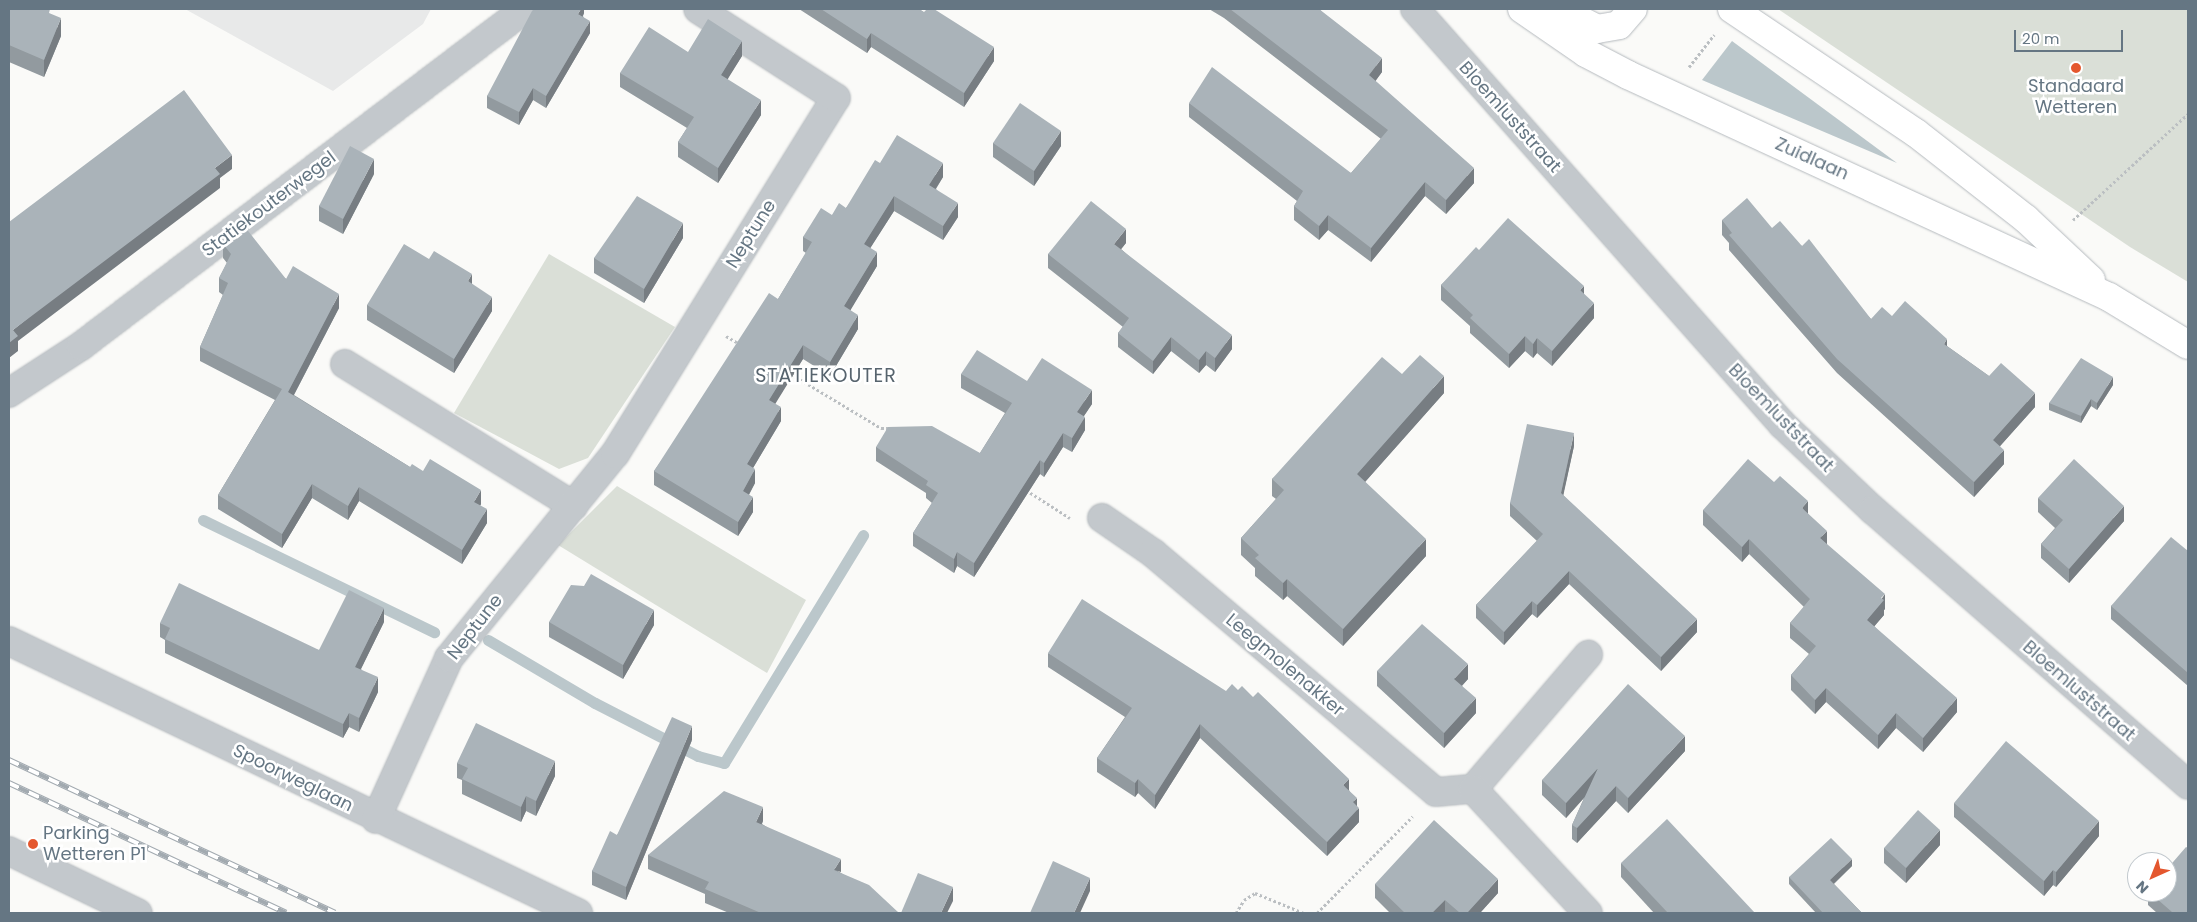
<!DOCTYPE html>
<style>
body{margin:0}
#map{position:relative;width:2197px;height:922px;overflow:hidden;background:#fafaf8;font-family:Poppins,sans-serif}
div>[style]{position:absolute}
.built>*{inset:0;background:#e8e9e9}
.green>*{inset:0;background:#dadfd7}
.water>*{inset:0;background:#bbc7cb}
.stream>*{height:11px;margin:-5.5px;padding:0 5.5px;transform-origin:5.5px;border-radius:5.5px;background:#bbc7cb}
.path>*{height:3px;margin-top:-1.5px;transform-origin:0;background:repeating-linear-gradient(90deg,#bbbfc2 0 2.5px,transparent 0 5px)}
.roads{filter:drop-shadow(0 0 1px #b5babe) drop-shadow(0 0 1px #b5babe)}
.minor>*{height:28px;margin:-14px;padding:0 14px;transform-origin:14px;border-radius:14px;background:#c3c8cc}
.major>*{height:28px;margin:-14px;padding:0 14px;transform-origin:14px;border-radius:14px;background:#fff}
.rail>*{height:5.5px;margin-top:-2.75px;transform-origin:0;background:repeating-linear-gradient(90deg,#fff 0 11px,#a2aab0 0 22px);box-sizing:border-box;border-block:1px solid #a2aab0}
.wall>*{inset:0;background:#929a9f}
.shaded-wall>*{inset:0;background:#777d82}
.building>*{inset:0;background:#aab3b9}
.dots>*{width:14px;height:14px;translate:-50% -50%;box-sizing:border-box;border:2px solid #fff;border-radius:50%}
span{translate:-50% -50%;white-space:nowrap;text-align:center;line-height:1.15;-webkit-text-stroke:5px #fff;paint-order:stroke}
.poi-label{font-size:18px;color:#657683}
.left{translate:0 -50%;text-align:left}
.street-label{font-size:18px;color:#657683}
.neighbourhood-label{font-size:19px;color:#57646e;letter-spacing:1px}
.frame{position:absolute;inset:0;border:10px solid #657683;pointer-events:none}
.north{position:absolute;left:2127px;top:852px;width:50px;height:50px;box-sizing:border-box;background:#fff;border:1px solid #c1c8cd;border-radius:50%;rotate:224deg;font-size:14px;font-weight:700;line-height:20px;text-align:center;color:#657683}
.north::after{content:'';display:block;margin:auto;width:18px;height:22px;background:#e4572e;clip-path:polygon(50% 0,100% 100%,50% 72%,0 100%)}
.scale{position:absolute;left:2014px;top:30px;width:109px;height:22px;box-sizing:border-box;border:2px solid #657683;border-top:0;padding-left:6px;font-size:15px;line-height:18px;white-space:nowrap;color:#657683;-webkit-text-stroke:4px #fff;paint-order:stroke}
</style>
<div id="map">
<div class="built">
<i style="clip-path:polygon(185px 9px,431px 9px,423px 24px,333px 91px)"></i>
</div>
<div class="green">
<i style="clip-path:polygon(1778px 9px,2188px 9px,2188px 282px,2130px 247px)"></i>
<i style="clip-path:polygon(549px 254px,675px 327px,588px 458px,559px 469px,454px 413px)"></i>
<i style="clip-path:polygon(617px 486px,806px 600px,767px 673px,558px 545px)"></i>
</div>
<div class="water">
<i style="clip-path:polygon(1732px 41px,1897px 163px,1702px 80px)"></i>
</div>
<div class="stream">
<i style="left:203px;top:520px;width:257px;rotate:25.9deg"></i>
<i style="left:488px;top:640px;width:124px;rotate:30.5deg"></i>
<i style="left:595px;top:703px;width:116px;rotate:27.2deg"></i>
<i style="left:698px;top:756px;width:27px;rotate:15deg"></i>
<i style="left:724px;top:763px;width:267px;rotate:-58.6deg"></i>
</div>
<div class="path">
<i style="left:1689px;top:67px;width:41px;rotate:-52deg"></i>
<i style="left:2073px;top:220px;width:156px;rotate:-42.7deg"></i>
<i style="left:726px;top:336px;width:16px;rotate:30deg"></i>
<i style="left:791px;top:374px;width:105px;rotate:31deg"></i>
<i style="left:881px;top:428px;width:9px"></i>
<i style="left:1026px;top:490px;width:52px;rotate:32.5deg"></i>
<i style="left:1236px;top:913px;width:15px;rotate:-58deg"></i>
<i style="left:1244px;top:900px;width:13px;rotate:-32deg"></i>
<i style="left:1255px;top:893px;width:53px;rotate:22.2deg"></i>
<i style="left:1317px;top:913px;width:136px;rotate:-45.3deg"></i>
</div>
<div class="roads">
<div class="minor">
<i style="left:1415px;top:9px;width:555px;rotate:48.5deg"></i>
<i style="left:1783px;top:425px;width:124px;rotate:43.4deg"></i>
<i style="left:1873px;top:510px;width:418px;rotate:41.1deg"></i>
<i style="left:345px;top:364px;width:269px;rotate:31.8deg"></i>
<i style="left:9px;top:393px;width:86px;rotate:-33.1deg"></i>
<i style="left:81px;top:346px;width:557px;rotate:-37.2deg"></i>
<i style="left:1102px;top:518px;width:62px;rotate:34.5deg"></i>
<i style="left:1153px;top:553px;width:370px;rotate:40.2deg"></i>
<i style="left:1436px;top:792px;width:37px;rotate:-5deg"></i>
<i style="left:1473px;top:789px;width:177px;rotate:-49.4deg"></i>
<i style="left:9px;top:641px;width:631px;rotate:25.55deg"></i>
<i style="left:1473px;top:789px;width:169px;rotate:47.2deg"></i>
<i style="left:376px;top:819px;width:177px;rotate:-65.6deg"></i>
<i style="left:449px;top:658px;width:263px;rotate:-50.9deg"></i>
<i style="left:615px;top:454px;width:419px;rotate:-58.2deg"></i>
<i style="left:836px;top:98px;width:164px;rotate:-147.2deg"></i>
<i style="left:9px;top:851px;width:143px;rotate:25.7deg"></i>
</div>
<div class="major">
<i style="left:1522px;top:9px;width:78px;rotate:34.5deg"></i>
<i style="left:1586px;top:53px;width:47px;rotate:27.6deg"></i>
<i style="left:1628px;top:75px;width:530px;rotate:24.78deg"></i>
<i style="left:2109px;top:297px;width:92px;rotate:31.3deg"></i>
<i style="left:1558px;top:9px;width:44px;rotate:27.1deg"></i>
<i style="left:1597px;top:29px;width:22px;rotate:-10deg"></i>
<i style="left:1619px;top:25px;width:21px;rotate:-49deg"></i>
<i style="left:1732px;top:9px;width:222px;rotate:34deg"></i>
<i style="left:1916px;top:133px;width:140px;rotate:38deg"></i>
<i style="left:2026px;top:219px;width:89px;rotate:43.2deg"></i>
</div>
</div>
<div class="rail">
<i style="left:9px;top:760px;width:360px;rotate:25.1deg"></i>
<i style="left:9px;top:783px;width:306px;rotate:25.1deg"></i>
</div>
<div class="wall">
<i style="clip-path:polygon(9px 9px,50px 14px,61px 36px,44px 77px,9px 62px)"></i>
<i style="clip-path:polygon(584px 9px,584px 13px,583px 16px,590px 33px,546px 108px,533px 100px,519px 125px,487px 108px,487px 96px)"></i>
<i style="clip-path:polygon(799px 9px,919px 9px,994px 61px,964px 107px,871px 47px,867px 53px)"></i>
<i style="clip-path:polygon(1209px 9px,1319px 9px,1382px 72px,1375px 81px,1474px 183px,1446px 214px,1425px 196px,1371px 262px,1328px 230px,1319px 240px,1294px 220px,1294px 206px,1297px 201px,1189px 117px,1189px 103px,1351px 173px,1381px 139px,1224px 18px)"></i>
<i style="clip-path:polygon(688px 52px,742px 56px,727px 79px,761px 115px,718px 183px,678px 157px,678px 142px,687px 128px,620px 87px,620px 73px)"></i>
<i style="clip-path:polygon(993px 143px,1061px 146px,1034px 186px,993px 157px)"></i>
<i style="clip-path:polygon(880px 163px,943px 177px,936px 189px,958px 217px,943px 240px,894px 211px,870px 248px,877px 266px,850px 310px,858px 329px,830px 376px,803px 359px,775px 403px,781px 421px,753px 468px,755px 483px,749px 495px,753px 512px,738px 536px,654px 485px,654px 471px,778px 299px,806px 253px,803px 251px,803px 237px,832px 215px,846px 208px)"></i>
<i style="clip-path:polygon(374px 174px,343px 234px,319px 221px,319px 206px)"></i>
<i style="clip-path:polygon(1722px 220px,1772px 228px,1802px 246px,1871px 319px,1892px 316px,1947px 346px,1989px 376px,2035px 407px,2000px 446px,2004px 464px,1974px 497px,1837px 373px,1729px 250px,1729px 243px,1722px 235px)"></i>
<i style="clip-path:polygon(683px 238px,644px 303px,594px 273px,594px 258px)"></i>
<i style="clip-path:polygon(1126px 243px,1121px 249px,1232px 349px,1215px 372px,1206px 365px,1199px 373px,1171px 351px,1153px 374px,1118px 347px,1118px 333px,1123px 327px,1048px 268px,1048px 254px)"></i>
<i style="clip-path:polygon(223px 244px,339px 308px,294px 395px,410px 467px,481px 504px,480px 506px,487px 523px,462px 564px,359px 501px,348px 520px,312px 498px,282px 548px,218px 509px,218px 495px,275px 400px,200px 361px,200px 347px,223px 295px,219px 292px,219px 278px,227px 263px,223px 258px)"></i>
<i style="clip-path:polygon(1479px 250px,1584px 294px,1594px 318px,1552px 366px,1537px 353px,1533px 358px,1525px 351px,1509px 368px,1470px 333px,1470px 326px,1441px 300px,1441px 285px)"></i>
<i style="clip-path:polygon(472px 284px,492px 311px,454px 373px,367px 320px,367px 305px)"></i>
<i style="clip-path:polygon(961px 374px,1027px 381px,1092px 404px,1084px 416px,1085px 430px,1072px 452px,1063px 447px,1044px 477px,1040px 474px,974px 577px,957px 566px,954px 573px,913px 546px,913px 533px,932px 503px,926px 498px,926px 493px,876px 461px,876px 447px,980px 453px,1005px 413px,961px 388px)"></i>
<i style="clip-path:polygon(1402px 374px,1444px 393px,1365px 482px,1426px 556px,1343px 646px,1287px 596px,1283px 600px,1255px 576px,1255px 568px,1241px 555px,1241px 538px,1276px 499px,1272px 496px,1272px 479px)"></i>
<i style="clip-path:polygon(2113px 385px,2097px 410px,2091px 406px,2081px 423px,2049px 410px,2049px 403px)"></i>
<i style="clip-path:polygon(1574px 446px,1563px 495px,1697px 632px,1661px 671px,1569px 584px,1537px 618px,1532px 614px,1504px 645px,1476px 618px,1476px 605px,1537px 541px,1510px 516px,1510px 503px)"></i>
<i style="clip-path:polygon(2038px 498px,2124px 521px,2069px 583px,2041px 558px,2041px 544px,2055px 528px,2038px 512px)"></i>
<i style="clip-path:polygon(1703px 510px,1808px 514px,1827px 545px,1885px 609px,1884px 610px,1884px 615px,1874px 626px,1957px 712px,1923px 752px,1896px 728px,1878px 749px,1826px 702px,1815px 714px,1791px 690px,1791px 675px,1809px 654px,1790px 638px,1790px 623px,1804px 607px,1749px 554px,1742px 562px,1703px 525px)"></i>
<i style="clip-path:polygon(2188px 551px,2188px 686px,2111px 619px,2111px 606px)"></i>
<i style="clip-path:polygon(384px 622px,361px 669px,378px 692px,359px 732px,349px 727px,343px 738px,165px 653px,165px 640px,160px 637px,160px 623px,319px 650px)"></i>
<i style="clip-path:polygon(549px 622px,654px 625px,623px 679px,549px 637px)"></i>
<i style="clip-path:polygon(1048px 653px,1349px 790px,1357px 806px,1359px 822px,1327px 856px,1200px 738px,1155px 809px,1138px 793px,1135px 797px,1097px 772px,1097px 758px,1125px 717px,1048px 667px)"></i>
<i style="clip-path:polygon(1377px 671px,1468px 679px,1462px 686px,1476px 713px,1444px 748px,1377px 686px)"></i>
<i style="clip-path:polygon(692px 740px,626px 900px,592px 885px,592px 871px,617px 835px)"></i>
<i style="clip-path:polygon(1685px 751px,1628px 813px,1616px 801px,1577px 843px,1572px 839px,1572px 825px,1584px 798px,1566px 818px,1542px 795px,1542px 780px)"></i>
<i style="clip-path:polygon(457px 763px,555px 776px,536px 816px,526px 811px,521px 822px,462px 794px,462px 780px,457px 778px)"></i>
<i style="clip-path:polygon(1954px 803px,2099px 836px,2056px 887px,2053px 885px,2044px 896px,1954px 817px)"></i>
<i style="clip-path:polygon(763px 821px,762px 824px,841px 873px,899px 913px,729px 913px,705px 903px,705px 894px,648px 869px,648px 855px)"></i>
<i style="clip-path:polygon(1940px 845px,1906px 883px,1884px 863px,1884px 848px)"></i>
<i style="clip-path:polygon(1621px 863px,1755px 913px,1654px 913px,1621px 877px)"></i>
<i style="clip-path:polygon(1852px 866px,1834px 884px,1862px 913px,1816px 913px,1789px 884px,1789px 877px)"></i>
<i style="clip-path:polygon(1375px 884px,1498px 893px,1480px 913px,1390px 913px,1375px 898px)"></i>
<i style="clip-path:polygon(2148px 892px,2167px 892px,2188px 913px,2157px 913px,2148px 905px)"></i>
</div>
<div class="shaded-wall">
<i style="clip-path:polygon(581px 9px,584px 9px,584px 13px,578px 26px,578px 14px)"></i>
<i style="clip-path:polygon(61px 18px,61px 36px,44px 77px,44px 60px)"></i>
<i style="clip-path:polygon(590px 21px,590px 33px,546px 108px,546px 96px)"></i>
<i style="clip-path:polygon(871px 33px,871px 47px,867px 53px,867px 39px)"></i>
<i style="clip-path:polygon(742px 41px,742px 56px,721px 90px,721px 75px)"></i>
<i style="clip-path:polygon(994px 47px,994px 61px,964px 107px,964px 93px)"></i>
<i style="clip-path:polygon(1382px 58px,1382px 72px,1369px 90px,1369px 75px)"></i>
<i style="clip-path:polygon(533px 88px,533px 100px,519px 125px,519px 112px)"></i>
<i style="clip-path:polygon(761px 100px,761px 115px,718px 183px,718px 168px)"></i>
<i style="clip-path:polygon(1061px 131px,1061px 146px,1034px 186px,1034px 171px)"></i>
<i style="clip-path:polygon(232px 155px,232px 169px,220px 178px,220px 188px,18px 341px,18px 351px,9px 358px,9px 343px,13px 330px,215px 168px)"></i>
<i style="clip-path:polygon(374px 159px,374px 174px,343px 234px,343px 219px)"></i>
<i style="clip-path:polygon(943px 163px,943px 177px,929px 199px,929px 185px)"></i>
<i style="clip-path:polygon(1474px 168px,1474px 183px,1446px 214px,1446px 200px)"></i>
<i style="clip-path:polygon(1425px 182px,1425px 196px,1371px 262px,1371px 248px)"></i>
<i style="clip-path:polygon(894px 196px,894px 211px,864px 258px,864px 244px)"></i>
<i style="clip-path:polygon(958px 203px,958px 217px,943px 240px,943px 226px)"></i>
<i style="clip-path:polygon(1328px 215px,1328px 230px,1319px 240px,1319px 226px)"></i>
<i style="clip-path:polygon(683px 223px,683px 238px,644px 303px,644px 289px)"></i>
<i style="clip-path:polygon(1126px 229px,1126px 243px,1114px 258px,1114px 244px)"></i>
<i style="clip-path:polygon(877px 252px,877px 266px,844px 321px,844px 306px)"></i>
<i style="clip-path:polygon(472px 274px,472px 289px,468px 281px)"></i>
<i style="clip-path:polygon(1584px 286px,1584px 300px,1580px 290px)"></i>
<i style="clip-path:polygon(339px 294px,339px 308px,288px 406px,288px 392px)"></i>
<i style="clip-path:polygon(492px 297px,492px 311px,454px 373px,454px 359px)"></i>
<i style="clip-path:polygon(1594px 303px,1594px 318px,1552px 366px,1552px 351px)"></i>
<i style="clip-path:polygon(858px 315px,858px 329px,830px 376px,830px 362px)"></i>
<i style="clip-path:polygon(1232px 335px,1232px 349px,1215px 372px,1215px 358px)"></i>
<i style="clip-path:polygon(1525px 336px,1525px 351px,1509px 368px,1509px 354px)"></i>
<i style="clip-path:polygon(1171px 337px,1171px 351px,1153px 374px,1153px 361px)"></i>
<i style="clip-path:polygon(1537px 338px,1537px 353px,1533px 358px,1533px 344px)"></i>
<i style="clip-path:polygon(1947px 339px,1947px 354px,1944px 344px)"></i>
<i style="clip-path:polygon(803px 345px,803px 359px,769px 414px,769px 400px)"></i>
<i style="clip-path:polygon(1206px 351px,1206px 365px,1199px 373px,1199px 360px)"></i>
<i style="clip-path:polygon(1444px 376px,1444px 393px,1357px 491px,1357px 474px)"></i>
<i style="clip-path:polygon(2113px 377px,2113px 385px,2097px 410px,2097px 403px)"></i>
<i style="clip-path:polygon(1092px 390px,1092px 404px,1077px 426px,1077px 412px)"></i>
<i style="clip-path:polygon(2035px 393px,2035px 407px,1993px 454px,1993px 440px)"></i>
<i style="clip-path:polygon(2091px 399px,2091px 406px,2081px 423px,2081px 416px)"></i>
<i style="clip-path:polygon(781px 407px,781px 421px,747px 478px,747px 464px)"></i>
<i style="clip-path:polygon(1085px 417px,1085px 430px,1072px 452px,1072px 438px)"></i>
<i style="clip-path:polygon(1063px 433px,1063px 447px,1044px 477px,1044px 463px)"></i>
<i style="clip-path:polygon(1574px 433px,1574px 446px,1561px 506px,1561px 493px)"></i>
<i style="clip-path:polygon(2004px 450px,2004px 464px,1974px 497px,1974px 482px)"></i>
<i style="clip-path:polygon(1040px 460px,1040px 474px,974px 577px,974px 563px)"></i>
<i style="clip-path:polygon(755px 469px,755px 483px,743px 505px,743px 491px)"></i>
<i style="clip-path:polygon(312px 484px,312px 498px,282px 548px,282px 534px)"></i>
<i style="clip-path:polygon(359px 487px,359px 501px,348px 520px,348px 506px)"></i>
<i style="clip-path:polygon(481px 490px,481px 504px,474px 516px,474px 502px)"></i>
<i style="clip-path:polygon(753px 497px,753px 512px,738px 536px,738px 522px)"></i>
<i style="clip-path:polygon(1808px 501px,1808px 516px,1802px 508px)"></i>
<i style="clip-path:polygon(2124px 506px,2124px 521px,2069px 583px,2069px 569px)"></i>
<i style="clip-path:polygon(487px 509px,487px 523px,462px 564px,462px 550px)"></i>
<i style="clip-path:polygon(1827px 531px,1827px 545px,1820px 538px)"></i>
<i style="clip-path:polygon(1426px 539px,1426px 556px,1343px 646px,1343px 629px)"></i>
<i style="clip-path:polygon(1749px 539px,1749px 554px,1742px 562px,1742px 547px)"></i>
<i style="clip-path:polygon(957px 552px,957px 566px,954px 573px,954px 559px)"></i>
<i style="clip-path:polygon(1569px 571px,1569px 584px,1537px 618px,1537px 605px)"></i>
<i style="clip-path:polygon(1287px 579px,1287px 596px,1283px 600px,1283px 583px)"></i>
<i style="clip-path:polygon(1885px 594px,1885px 609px,1884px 610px,1884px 615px,1867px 635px,1867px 620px)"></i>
<i style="clip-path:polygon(1532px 601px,1532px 614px,1504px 645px,1504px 632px)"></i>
<i style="clip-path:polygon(384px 608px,384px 622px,355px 681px,355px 667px)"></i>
<i style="clip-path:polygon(654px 610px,654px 625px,623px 679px,623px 665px)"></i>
<i style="clip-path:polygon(1697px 619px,1697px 632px,1661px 671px,1661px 657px)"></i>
<i style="clip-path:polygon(1468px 664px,1468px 679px,1454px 694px,1454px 679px)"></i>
<i style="clip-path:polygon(378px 677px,378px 692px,359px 732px,359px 718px)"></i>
<i style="clip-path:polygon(1826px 688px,1826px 702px,1815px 714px,1815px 700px)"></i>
<i style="clip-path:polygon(1476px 698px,1476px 713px,1444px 748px,1444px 733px)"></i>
<i style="clip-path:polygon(1957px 698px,1957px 712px,1923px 752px,1923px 738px)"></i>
<i style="clip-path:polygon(349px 713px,349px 727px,343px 738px,343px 724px)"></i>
<i style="clip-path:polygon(1896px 713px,1896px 728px,1878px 749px,1878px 735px)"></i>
<i style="clip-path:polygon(1200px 724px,1200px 738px,1155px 809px,1155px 795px)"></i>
<i style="clip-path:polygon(692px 726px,692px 740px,626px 900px,626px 887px)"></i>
<i style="clip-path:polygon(1685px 736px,1685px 751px,1628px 813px,1628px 798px)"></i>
<i style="clip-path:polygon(555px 761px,555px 776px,536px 816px,536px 801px)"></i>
<i style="clip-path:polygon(1598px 768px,1598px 782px,1566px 818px,1566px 803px)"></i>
<i style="clip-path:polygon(1138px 779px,1138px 793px,1135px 797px,1135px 783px)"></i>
<i style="clip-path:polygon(1349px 779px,1349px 793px,1343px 785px)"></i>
<i style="clip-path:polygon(1616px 786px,1616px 801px,1577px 843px,1577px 828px)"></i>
<i style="clip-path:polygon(526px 796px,526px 811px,521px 822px,521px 807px)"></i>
<i style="clip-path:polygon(1357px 798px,1357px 810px,1359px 808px,1359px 822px,1327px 856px,1327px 842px,1353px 802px)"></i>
<i style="clip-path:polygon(763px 807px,763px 821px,756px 835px,756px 822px)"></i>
<i style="clip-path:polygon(2099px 821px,2099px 836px,2056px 887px,2056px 872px)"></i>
<i style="clip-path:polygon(1940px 830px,1940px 845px,1906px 883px,1906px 868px)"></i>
<i style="clip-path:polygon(841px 859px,841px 872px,834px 870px)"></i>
<i style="clip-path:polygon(1852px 859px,1852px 866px,1830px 887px,1830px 880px)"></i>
<i style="clip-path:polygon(2053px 870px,2053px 885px,2044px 896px,2044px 881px)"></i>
<i style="clip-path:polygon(1090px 878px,1090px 891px,1080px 913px,1074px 913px)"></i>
<i style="clip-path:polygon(1498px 879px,1498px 893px,1480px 913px,1467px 913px)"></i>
<i style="clip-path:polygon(953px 887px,953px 901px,947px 913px,941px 913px)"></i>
<i style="clip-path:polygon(1445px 900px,1445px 913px,1432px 913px)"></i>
</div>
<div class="building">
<i style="clip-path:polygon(9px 9px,50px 9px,49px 13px,61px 18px,44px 60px,9px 45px)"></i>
<i style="clip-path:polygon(534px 9px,581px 9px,578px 14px,590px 21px,546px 96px,533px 88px,519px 112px,487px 96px,532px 11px)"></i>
<i style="clip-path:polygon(821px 9px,919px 9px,924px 12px,927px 9px,934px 9px,994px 47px,964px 93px,871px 33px,867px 39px)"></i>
<i style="clip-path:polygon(1230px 9px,1319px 9px,1382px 58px,1369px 75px,1474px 168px,1446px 200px,1425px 182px,1371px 248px,1328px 215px,1319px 226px,1294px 206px,1303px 191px,1189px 103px,1212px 67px,1351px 173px,1388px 130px)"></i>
<i style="clip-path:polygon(708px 19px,742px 41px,721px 75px,761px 100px,718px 168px,678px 142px,694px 117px,620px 73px,649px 27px,688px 52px)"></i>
<i style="clip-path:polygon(184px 90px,232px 155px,215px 168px,220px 174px,13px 330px,18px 336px,9px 343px,9px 222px)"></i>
<i style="clip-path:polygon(1020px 103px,1061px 131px,1034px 171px,993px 143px)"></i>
<i style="clip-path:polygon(897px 135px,943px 163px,929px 185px,958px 203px,943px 226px,894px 196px,864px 244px,877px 252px,844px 306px,858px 315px,830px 362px,803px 345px,769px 400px,781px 407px,747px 464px,755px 469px,743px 491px,753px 497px,738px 522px,654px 471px,769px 293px,778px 299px,812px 242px,803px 237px,821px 208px,832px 215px,839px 203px,846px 208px,875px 160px,880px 163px)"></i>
<i style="clip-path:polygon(350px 146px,374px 159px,343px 219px,319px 206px)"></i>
<i style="clip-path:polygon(637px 196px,683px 223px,644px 289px,594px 258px)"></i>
<i style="clip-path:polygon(1747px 198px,1772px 228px,1780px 221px,1802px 246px,1809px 239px,1871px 319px,1882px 307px,1892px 316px,1905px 301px,1947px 339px,1944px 344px,1989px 376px,2001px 363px,2035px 393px,1993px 440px,2004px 450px,1974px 482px,1837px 359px,1729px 235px,1732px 233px,1722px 220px)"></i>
<i style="clip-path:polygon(1091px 201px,1126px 229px,1114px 244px,1232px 335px,1215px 358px,1206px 351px,1199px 360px,1171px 337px,1153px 361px,1118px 333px,1129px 318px,1048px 254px)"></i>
<i style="clip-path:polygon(1508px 218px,1584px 286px,1580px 290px,1594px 303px,1552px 351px,1537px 338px,1533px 344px,1525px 336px,1509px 354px,1470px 318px,1473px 315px,1441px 285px,1476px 247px,1479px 250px)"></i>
<i style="clip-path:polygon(245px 227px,286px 279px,293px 266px,339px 294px,288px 392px,410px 467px,412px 464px,423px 471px,430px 459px,481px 490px,474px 502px,487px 509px,462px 550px,359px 487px,348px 506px,312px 484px,282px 534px,218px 495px,282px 389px,200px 347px,228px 283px,219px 278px,231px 254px,223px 244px)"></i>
<i style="clip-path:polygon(404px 244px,429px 259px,434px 251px,472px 274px,468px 281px,492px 297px,454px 359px,367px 305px)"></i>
<i style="clip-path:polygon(977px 350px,1027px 381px,1042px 358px,1092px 390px,1077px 412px,1085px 417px,1072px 438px,1063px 433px,1044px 463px,1040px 460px,974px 563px,957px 552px,954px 559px,913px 533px,938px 493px,926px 485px,928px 481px,876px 447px,888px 427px,932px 426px,980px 453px,1012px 403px,961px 374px)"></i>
<i style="clip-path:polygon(1420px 355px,1444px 376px,1357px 474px,1426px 539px,1343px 629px,1287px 579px,1283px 583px,1255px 558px,1259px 555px,1241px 538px,1284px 490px,1272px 479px,1382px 357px,1402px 374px)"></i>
<i style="clip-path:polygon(2081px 358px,2113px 377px,2097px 403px,2091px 399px,2081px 416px,2049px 403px)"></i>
<i style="clip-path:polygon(1527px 424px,1574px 433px,1561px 493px,1697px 619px,1661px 657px,1569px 571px,1537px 605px,1532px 601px,1504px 632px,1476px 605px,1543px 534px,1510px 503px)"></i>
<i style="clip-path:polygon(1748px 459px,1774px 482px,1780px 476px,1808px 501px,1802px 508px,1827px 531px,1820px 538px,1885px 594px,1881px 598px,1884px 600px,1867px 620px,1957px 698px,1923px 738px,1896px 713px,1878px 735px,1826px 688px,1815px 700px,1791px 675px,1816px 646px,1790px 623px,1810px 599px,1749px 539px,1742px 547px,1703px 510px)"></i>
<i style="clip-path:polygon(2074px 459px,2124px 506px,2069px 569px,2041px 544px,2063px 520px,2038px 498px)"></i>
<i style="clip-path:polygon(2171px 537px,2188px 551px,2188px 673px,2111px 606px)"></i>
<i style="clip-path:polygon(591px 574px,654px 610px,623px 665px,549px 622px,571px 585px,584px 586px)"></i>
<i style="clip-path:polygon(179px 583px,319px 650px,349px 590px,384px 608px,355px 667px,378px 677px,359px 718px,349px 713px,343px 724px,165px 639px,170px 628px,160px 623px)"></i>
<i style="clip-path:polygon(1082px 599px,1226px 691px,1232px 684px,1238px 690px,1242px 686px,1253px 697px,1258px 692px,1349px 779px,1343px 785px,1357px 798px,1353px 802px,1359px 808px,1327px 842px,1200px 724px,1155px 795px,1138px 779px,1135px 783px,1097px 758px,1132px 708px,1048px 653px)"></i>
<i style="clip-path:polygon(1422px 624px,1468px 664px,1454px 679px,1476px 698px,1444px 733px,1377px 671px)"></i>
<i style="clip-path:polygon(1628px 684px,1685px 736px,1628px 798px,1616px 786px,1577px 828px,1572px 825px,1598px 768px,1566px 803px,1542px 780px)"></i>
<i style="clip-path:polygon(672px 717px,692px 726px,626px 887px,592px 871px,610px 831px,617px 835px)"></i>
<i style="clip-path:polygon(476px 723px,555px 761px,536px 801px,526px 796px,521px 807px,462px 779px,468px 768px,457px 763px)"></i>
<i style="clip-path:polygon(2006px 741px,2099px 821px,2056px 872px,2053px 870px,2044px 881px,1954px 803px)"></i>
<i style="clip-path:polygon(724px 791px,763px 807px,756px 822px,841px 859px,834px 870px,869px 885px,899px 913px,761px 913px,705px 889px,709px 882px,648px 855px)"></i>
<i style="clip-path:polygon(1918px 810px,1940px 830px,1906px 868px,1884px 848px)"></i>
<i style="clip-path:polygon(1667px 819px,1755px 913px,1668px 913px,1621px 863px)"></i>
<i style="clip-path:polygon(1434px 820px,1498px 879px,1467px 913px,1460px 913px,1445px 900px,1432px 913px,1405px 913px,1375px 884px)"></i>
<i style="clip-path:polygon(1831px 838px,1852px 859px,1830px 880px,1862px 913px,1823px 913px,1789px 877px)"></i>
<i style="clip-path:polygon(2186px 847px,2188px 848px,2188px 913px,2171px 913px,2172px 912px,2149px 892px,2167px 892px,2167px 869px)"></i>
<i style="clip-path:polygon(1053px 861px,1090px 878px,1074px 913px,1030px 913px)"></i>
<i style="clip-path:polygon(918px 873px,953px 887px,941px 913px,901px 913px)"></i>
</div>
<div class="dots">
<i style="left:2076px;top:68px;background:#e4572e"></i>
<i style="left:33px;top:844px;background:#e4572e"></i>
</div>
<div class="poi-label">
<span style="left:2076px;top:97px">Standaard<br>Wetteren</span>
<span class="left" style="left:43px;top:844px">Parking<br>Wetteren P1</span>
</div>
<div class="street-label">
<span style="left:1510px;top:117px;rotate:48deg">Bloemluststraat</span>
<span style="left:1812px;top:159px;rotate:24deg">Zuidlaan</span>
<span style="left:269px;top:204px;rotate:-37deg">Statiekouterwegel</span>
<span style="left:751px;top:234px;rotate:-58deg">Neptune</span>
<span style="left:1781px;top:418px;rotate:46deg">Bloemluststraat</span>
<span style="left:475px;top:627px;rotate:-52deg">Neptune</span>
<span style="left:1285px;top:665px;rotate:40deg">Leegmolenakker</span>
<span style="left:2079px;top:691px;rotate:41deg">Bloemluststraat</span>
<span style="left:293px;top:778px;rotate:26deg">Spoorweglaan</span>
</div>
<div class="neighbourhood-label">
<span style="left:826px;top:376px">STATIEKOUTER</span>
</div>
<div class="frame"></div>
<div class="north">N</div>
<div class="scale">20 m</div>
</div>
